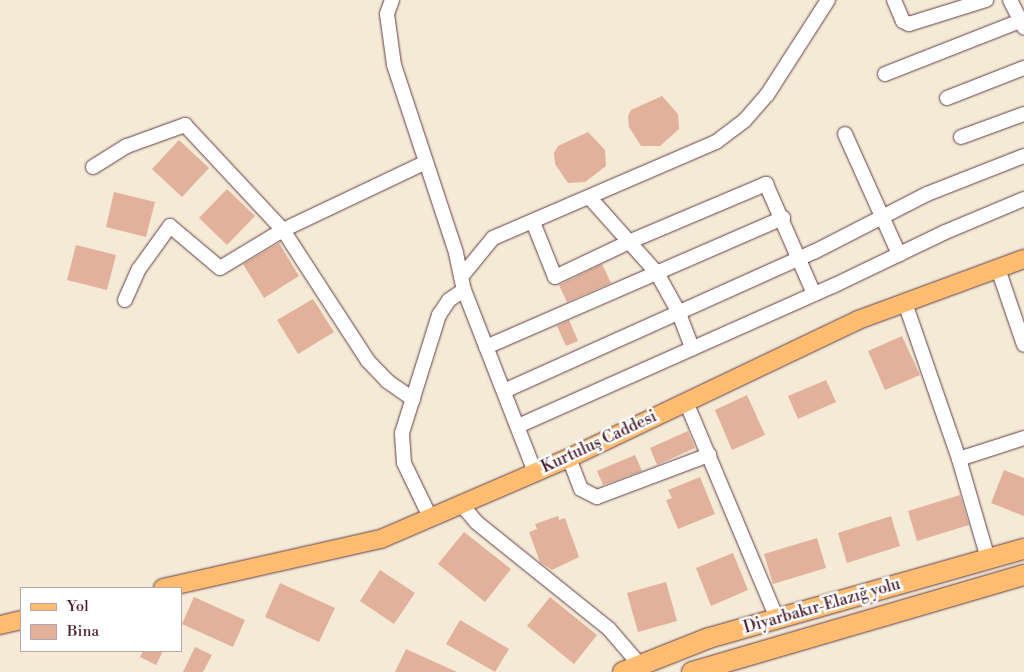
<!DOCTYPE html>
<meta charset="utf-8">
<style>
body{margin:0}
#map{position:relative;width:1024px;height:672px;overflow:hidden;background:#f4ead6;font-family:"Libre Bodoni",serif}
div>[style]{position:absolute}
.building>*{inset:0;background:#e1b19b}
.roads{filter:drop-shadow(0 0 1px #643d45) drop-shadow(0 0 1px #643d45)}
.minor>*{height:14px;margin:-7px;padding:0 7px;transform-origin:7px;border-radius:7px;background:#fff}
.major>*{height:18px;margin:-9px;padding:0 9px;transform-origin:9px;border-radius:9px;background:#fdbc70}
.highway>*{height:20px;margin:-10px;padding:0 10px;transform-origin:10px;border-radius:10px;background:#fdbc70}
span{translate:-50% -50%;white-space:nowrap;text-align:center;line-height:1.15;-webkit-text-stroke:5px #fff;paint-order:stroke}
.street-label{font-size:16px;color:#4a1f2b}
.legend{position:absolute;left:20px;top:587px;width:162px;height:65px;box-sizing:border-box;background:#fff;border:1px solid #b7a5aa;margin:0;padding:6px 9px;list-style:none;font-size:15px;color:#4a1f2b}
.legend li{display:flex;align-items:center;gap:10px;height:25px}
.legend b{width:25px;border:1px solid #b7a5aa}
</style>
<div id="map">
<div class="building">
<i style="clip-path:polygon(662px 96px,678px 114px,679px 129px,660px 146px,641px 146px,629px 127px,628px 116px,631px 110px)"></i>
<i style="clip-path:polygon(588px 132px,605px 150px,606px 166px,585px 182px,568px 183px,555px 164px,554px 153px,558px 146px)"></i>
<i style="clip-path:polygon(179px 140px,209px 168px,182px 197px,152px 169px)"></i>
<i style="clip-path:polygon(227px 189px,255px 216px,227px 245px,199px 218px)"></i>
<i style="clip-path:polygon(114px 192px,155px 202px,146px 237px,106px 227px)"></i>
<i style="clip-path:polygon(279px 243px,299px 276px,264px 298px,243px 264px)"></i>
<i style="clip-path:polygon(76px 245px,116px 255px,107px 290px,67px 280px)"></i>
<i style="clip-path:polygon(602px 264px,611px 283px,567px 302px,559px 285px)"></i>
<i style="clip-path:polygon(313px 299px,334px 332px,298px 354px,277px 320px)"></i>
<i style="clip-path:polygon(569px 320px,578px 341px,566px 346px,557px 326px)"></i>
<i style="clip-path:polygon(902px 336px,920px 375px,885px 390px,868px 351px)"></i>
<i style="clip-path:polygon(826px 380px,836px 402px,798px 419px,788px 396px)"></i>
<i style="clip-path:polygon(747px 395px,765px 435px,732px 450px,715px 410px)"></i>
<i style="clip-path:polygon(688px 431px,695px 448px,657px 465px,650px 448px)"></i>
<i style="clip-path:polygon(635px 455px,642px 471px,603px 485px,597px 471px)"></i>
<i style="clip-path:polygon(1004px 470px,1024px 478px,1024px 516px,991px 503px)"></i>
<i style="clip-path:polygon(700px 477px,715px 514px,678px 529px,666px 500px,672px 498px,668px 490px)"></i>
<i style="clip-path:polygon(960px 495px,969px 525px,917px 541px,908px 511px)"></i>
<i style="clip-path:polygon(558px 516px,559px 520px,565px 518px,579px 557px,552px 570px,540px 562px,529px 532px,537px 529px,535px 524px)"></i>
<i style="clip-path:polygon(891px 516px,900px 546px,847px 563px,838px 533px)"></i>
<i style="clip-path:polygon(464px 532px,511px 569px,485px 602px,438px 564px)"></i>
<i style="clip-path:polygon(817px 538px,826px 568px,773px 584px,764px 554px)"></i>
<i style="clip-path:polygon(733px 553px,748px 590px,711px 606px,696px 568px)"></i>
<i style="clip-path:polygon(380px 570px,415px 593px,394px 624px,360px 601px)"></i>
<i style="clip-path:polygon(666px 582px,677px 621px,638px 632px,627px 593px)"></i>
<i style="clip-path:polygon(280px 583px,335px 608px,319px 642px,265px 617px)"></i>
<i style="clip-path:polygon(194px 597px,245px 620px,233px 647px,182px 624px)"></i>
<i style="clip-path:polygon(550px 597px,597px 635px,574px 664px,527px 626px)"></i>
<i style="clip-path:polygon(460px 620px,509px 649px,495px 672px,446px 644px)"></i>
<i style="clip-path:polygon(195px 647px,212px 655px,203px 672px,183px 672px)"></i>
<i style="clip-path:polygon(406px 649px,457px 672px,395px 672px)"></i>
<i style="clip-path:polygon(143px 651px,163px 651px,156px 665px,140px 657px)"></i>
</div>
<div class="roads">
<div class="minor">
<i style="left:392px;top:0;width:15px;rotate:110deg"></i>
<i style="left:387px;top:14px;width:51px;rotate:82.2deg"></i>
<i style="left:394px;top:65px;width:198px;rotate:71.7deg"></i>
<i style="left:456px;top:253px;width:38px;rotate:78deg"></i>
<i style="left:464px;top:290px;width:195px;rotate:68.7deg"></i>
<i style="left:894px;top:0;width:23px;rotate:67deg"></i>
<i style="left:903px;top:21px;width:7px;rotate:27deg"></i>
<i style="left:909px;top:24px;width:81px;rotate:-17.3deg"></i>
<i style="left:1010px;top:0;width:31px;rotate:63deg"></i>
<i style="left:885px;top:74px;width:145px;rotate:-21.4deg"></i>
<i style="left:947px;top:98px;width:83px;rotate:-21.3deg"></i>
<i style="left:845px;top:134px;width:132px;rotate:65.8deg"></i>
<i style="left:961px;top:137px;width:67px;rotate:-20.1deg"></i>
<i style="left:93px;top:167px;width:40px;rotate:-32deg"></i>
<i style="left:127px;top:146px;width:62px;rotate:-19.9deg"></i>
<i style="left:185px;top:125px;width:144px;rotate:47deg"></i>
<i style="left:283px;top:230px;width:156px;rotate:57deg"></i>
<i style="left:368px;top:361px;width:28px;rotate:46deg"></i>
<i style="left:387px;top:381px;width:32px;rotate:35deg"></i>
<i style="left:590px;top:198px;width:101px;rotate:48.2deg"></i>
<i style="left:657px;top:273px;width:43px;rotate:61.1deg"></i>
<i style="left:678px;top:311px;width:40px;rotate:69deg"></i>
<i style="left:533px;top:222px;width:59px;rotate:68.2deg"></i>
<i style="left:555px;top:277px;width:84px;rotate:-25.3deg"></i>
<i style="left:631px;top:241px;width:147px;rotate:-22.9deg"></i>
<i style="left:766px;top:184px;width:120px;rotate:66.4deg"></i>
<i style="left:998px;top:269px;width:80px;rotate:71.1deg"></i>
<i style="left:461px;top:277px;width:50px;rotate:-50.6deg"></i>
<i style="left:493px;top:238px;width:243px;rotate:-23.3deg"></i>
<i style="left:716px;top:142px;width:36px;rotate:-37deg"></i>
<i style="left:745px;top:120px;width:33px;rotate:-49deg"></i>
<i style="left:767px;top:95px;width:113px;rotate:-57.3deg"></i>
<i style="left:125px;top:300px;width:34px;rotate:-66deg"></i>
<i style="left:139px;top:269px;width:53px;rotate:-54.2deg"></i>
<i style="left:170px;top:226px;width:65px;rotate:40deg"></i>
<i style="left:220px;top:268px;width:74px;rotate:-31.1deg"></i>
<i style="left:283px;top:230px;width:158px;rotate:-25.4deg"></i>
<i style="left:905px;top:303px;width:165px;rotate:70.9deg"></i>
<i style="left:959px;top:459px;width:104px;rotate:73.8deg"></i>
<i style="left:486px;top:347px;width:324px;rotate:-23.5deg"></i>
<i style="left:504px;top:391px;width:340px;rotate:-24.2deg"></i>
<i style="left:814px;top:252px;width:127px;rotate:-27.2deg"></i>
<i style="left:927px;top:194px;width:104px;rotate:-21.4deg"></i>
<i style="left:686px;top:402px;width:235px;rotate:67.2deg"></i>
<i style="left:518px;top:426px;width:345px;rotate:-24deg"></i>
<i style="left:833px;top:286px;width:122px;rotate:-25.7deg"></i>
<i style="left:943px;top:233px;width:88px;rotate:-22.8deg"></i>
<i style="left:569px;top:458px;width:33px;rotate:69deg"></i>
<i style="left:581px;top:489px;width:18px;rotate:27deg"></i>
<i style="left:597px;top:497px;width:120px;rotate:-20.6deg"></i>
<i style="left:959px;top:459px;width:68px;rotate:-17.9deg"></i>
<i style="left:461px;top:504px;width:23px;rotate:50deg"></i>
<i style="left:476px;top:522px;width:171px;rotate:38.8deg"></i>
<i style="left:609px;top:629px;width:48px;rotate:49.3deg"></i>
<i style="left:430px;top:517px;width:60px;rotate:-115.7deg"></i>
<i style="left:404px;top:463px;width:30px;rotate:-94deg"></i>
<i style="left:402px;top:433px;width:124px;rotate:-72.6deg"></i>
<i style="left:439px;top:315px;width:18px;rotate:-56deg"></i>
<i style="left:449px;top:300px;width:18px;rotate:-34deg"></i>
</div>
<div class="major">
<i style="left:163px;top:588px;width:223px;rotate:-12.7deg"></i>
<i style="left:381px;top:539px;width:205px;rotate:-23.3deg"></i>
<i style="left:569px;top:458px;width:320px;rotate:-25.5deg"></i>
<i style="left:858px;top:320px;width:177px;rotate:-20.2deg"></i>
<i style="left:0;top:625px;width:22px;rotate:-13deg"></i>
</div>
<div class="highway">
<i style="left:623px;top:672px;width:92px;rotate:-21.6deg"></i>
<i style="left:709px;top:638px;width:327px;rotate:-15.8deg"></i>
<i style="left:692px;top:672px;width:346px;rotate:-16.3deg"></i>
</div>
</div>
<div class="street-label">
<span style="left:599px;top:442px;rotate:-25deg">Kurtuluş Caddesi</span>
<span style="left:822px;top:606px;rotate:-16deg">Diyarbakır-Elazığ yolu</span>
</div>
<ul class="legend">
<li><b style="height:6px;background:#fdbc70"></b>Yol</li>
<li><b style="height:14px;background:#e1b19b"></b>Bina</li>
</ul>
</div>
